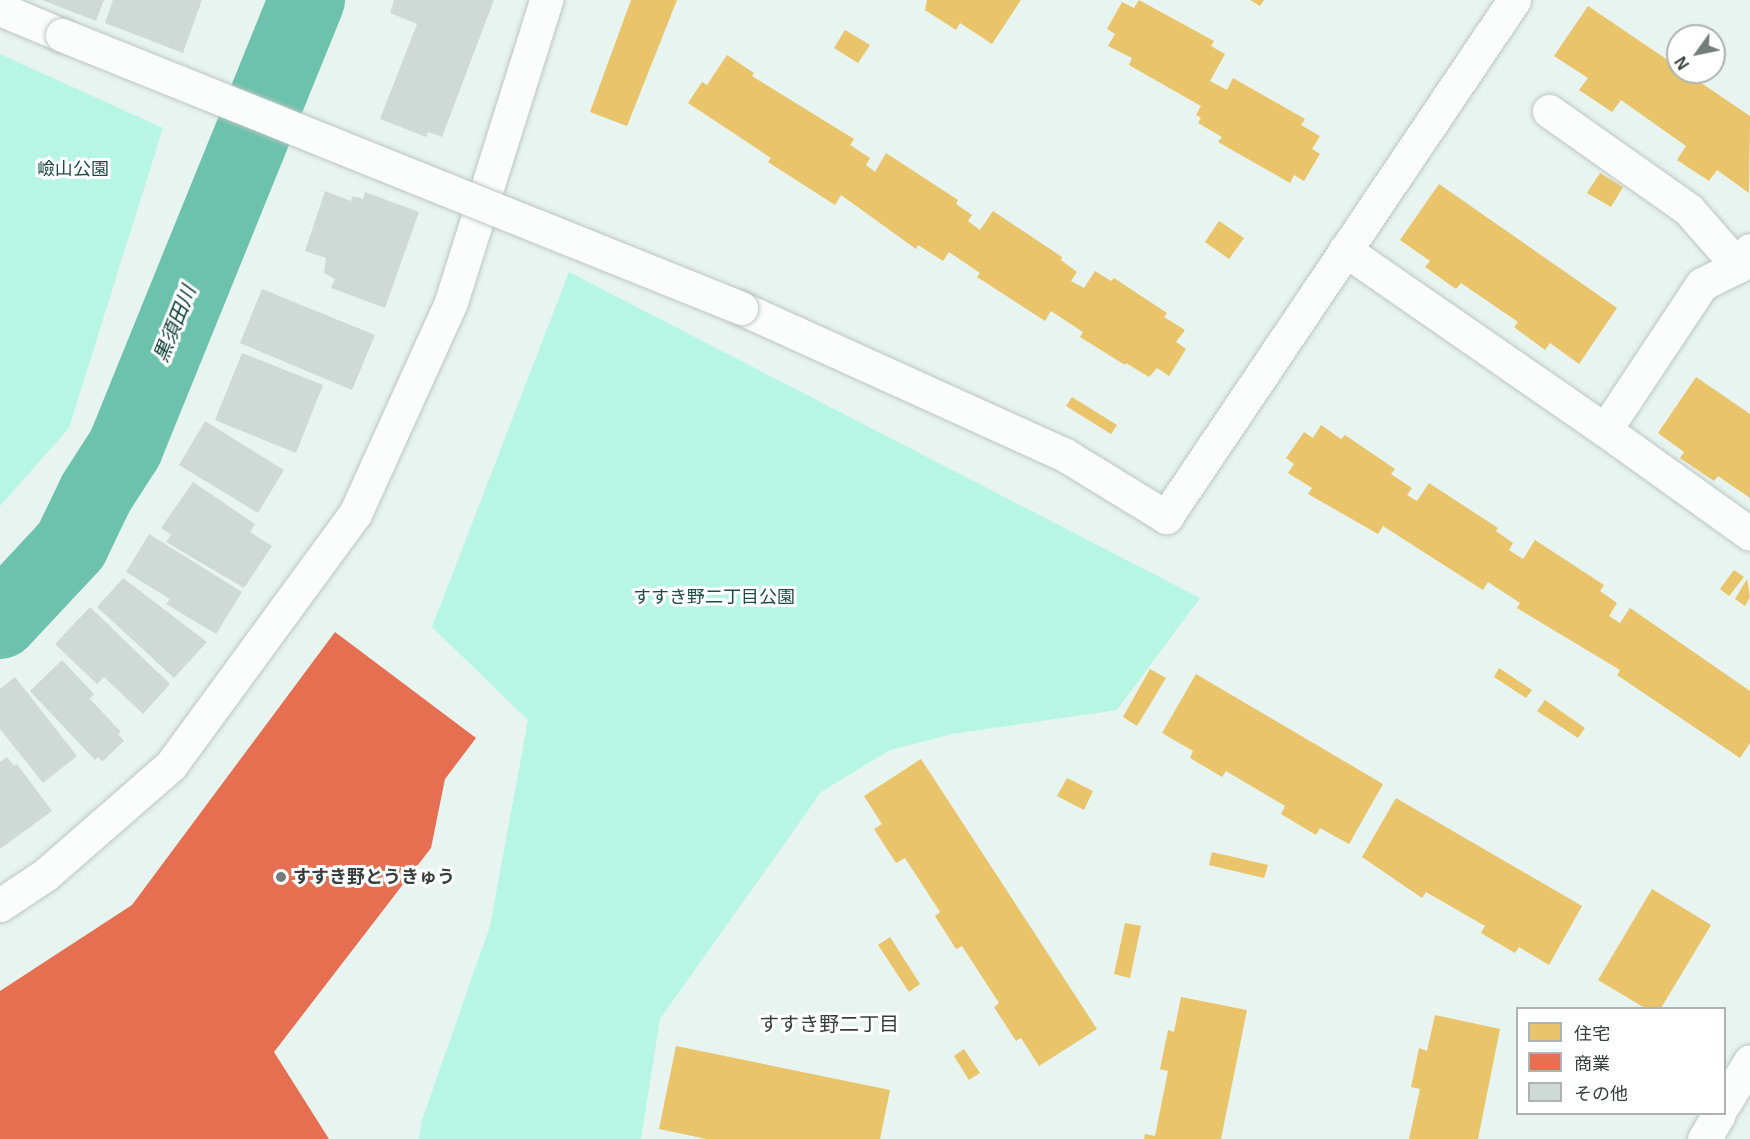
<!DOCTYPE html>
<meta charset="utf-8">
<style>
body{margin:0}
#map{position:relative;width:1750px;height:1139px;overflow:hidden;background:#e7f4f0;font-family:Helvetica,"Noto Sans JP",sans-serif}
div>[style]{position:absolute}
.green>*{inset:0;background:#b7f6e3}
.homes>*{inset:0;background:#e9c46a}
.shops>*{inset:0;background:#e76f51}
.river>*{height:76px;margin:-38px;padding:0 38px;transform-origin:38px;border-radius:38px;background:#6cc2ac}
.building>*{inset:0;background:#cfdad7}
.roads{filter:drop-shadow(0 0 2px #bcc6c2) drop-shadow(0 0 2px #bcc6c2)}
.minor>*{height:33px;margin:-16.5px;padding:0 16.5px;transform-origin:16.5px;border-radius:16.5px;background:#fbfdfd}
.bridges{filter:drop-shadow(0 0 2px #bcc6c2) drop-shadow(0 0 2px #bcc6c2)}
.minor-bridge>*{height:33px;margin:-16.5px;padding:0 16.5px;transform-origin:16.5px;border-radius:16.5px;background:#fbfdfd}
.dots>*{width:16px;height:16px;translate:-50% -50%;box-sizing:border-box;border:3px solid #fff;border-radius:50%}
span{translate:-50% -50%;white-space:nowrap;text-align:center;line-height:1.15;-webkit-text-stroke:6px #fff;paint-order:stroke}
.park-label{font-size:18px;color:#1e4e41}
.poi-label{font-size:18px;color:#353e3b;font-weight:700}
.left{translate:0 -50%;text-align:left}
.water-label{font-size:20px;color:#02372b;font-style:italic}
.neighbourhood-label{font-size:20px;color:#353e3b}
.legend{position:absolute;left:1516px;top:1007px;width:210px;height:108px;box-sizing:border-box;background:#fff;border:2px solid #aeb2b1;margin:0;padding:8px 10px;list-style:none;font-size:18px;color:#353e3b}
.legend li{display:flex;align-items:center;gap:12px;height:30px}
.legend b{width:30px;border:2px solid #aeb2b1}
.north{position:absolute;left:1666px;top:24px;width:60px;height:60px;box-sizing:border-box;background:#fff;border:2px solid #aeb2b1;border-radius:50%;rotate:237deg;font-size:16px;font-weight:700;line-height:24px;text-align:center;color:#353e3b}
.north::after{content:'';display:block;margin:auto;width:21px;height:27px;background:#737e7a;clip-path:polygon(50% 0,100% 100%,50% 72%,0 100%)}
</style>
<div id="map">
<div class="green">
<i style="clip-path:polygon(0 54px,163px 128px,69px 428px,0 506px)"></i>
<i style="clip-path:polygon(569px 272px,1200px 598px,1117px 710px,952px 734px,890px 750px,821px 792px,660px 1019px,641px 1139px,419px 1139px,422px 1120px,490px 926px,528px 720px,432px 627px)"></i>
</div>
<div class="homes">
<i style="clip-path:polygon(631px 0,677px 0,627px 126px,590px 112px)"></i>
<i style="clip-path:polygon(927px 0,1021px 0,992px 44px,960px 23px,956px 30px,925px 10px)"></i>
<i style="clip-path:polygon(1139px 0,1214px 41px,1211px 46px,1225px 54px,1210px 81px,1227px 90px,1233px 78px,1305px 119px,1301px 125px,1320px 136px,1312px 149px,1320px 154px,1304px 181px,1294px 175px,1290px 183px,1218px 142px,1222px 137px,1198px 123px,1201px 118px,1196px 115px,1201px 106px,1129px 65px,1132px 58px,1108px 46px,1115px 34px,1107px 29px,1122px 2px,1134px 8px)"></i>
<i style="clip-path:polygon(1250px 0,1264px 0,1260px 6px)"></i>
<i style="clip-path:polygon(1588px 6px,1678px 67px,1678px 72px,1685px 72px,1750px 116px,1749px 193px,1717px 170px,1709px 181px,1677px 160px,1686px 146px,1621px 100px,1612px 112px,1579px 90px,1588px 78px,1554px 56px)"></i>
<i style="clip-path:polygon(845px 30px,870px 45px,858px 63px,834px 48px)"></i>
<i style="clip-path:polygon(727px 55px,754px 73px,752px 76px,854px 139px,850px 145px,870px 158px,866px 165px,875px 172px,886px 153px,958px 200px,956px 204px,972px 215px,968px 221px,980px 230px,993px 211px,1062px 257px,1061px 260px,1077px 272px,1071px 281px,1084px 288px,1095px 271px,1111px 281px,1114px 278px,1167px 313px,1164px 317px,1185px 330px,1176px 342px,1186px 349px,1169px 376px,1157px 368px,1149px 377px,1126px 363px,1125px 365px,1080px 337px,1083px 332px,1051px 311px,1045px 321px,977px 277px,980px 273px,949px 252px,943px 261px,918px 245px,916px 249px,841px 195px,835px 205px,768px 162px,771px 158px,688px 103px,702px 82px,707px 85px)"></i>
<i style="clip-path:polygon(1600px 173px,1623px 187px,1611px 207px,1587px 193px)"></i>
<i style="clip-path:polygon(1439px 184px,1617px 308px,1579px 364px,1550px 343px,1545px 350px,1514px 327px,1518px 322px,1461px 283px,1456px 289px,1425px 267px,1430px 261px,1400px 240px)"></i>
<i style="clip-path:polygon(1219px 221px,1244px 238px,1229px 259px,1205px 242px)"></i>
<i style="clip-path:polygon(1696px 377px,1750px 414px,1750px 498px,1718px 476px,1714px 481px,1680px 458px,1684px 452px,1658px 433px)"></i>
<i style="clip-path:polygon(1072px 397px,1117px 425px,1111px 434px,1066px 406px)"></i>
<i style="clip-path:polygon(1321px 425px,1341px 439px,1345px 435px,1395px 469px,1391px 474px,1412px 488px,1407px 495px,1417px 501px,1429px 483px,1498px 528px,1496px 531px,1513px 543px,1509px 550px,1523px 559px,1535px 540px,1604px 585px,1600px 591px,1617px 603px,1609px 616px,1620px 623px,1630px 608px,1750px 691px,1750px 743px,1740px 758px,1617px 675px,1620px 670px,1517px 608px,1520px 603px,1488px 582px,1483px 590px,1383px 526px,1378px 534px,1308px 494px,1312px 488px,1288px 473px,1294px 464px,1286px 458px,1304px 432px,1313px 438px)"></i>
<i style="clip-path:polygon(1734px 570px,1744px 577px,1729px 596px,1720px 589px)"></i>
<i style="clip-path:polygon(1747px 579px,1750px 597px,1745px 606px,1735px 599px)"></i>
<i style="clip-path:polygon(1499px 668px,1532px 690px,1526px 698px,1494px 677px)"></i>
<i style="clip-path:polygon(1150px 669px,1166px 678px,1137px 726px,1123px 717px)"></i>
<i style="clip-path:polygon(1196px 674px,1383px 784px,1349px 844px,1320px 828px,1316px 835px,1281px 814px,1285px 806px,1226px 771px,1222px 777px,1190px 758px,1193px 751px,1162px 733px)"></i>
<i style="clip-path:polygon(1545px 700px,1585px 728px,1578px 738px,1537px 711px)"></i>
<i style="clip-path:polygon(921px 759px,1097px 1029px,1039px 1066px,1021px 1038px,1016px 1041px,994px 1007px,999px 1003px,962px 946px,956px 949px,935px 916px,940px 912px,905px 858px,896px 863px,874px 829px,882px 824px,864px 796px)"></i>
<i style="clip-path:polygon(1067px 778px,1093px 791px,1084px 810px,1057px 796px)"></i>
<i style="clip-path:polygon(1396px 798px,1582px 906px,1549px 965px,1519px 947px,1515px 953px,1481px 933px,1485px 926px,1426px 892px,1422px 898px,1362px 857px)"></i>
<i style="clip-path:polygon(1212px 852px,1268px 865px,1264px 878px,1209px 865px)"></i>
<i style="clip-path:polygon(1652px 889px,1711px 925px,1661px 1008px,1645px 1008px,1598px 980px)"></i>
<i style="clip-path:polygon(1125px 923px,1141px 926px,1130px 978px,1114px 974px)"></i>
<i style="clip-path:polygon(890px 937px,920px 984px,909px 992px,878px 945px)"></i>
<i style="clip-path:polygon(1181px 997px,1247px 1010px,1221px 1139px,1144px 1139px,1145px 1134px,1155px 1136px,1168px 1071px,1160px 1069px,1168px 1030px,1174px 1032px)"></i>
<i style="clip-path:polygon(1435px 1015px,1500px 1029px,1478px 1139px,1409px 1139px,1420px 1089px,1411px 1087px,1419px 1048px,1427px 1051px)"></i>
<i style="clip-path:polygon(676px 1046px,890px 1090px,880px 1139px,707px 1139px,659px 1129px)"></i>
<i style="clip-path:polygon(964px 1049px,980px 1073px,969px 1080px,954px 1056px)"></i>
</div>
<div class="shops">
<i style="clip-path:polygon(335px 632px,476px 738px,445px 779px,431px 848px,274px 1052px,329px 1139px,0 1139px,0 991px,132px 905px)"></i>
</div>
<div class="river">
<i style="left:0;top:621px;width:104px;rotate:-46.9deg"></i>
<i style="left:71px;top:545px;width:58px;rotate:-64.3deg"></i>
<i style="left:96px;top:493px;width:54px;rotate:-57.2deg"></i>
<i style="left:125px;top:448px;width:484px;rotate:-67.9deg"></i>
</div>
<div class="building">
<i style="clip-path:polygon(42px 0,104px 0,96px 21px)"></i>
<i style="clip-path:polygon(113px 0,202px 0,183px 53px,105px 23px)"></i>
<i style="clip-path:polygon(394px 0,494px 0,442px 137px,428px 132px,426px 137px,380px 119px,417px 24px,390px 13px)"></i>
<i style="clip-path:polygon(325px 191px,351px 201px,353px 196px,363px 199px,365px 192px,419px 212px,385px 308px,331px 288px,335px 279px,324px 273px,326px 258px,305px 251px)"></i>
<i style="clip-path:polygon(262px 289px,375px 335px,352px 390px,240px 343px)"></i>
<i style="clip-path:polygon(242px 353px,323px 385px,296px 453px,215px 420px)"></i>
<i style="clip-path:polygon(205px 421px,284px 470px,258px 513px,179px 465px)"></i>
<i style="clip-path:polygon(193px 482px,255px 524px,250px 532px,272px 546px,244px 588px,166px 542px,171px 535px,161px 528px)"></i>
<i style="clip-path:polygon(149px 534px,242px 592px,216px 634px,166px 604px,170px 599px,126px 572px)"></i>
<i style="clip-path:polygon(123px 578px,207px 642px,174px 678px,97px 607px)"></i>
<i style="clip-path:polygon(90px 607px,170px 684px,143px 714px,104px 677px,97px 684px,55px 644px)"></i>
<i style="clip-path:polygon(62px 660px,94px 694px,90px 699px,121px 732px,118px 734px,124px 741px,102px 762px,98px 757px,95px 760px,30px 691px)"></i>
<i style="clip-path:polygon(15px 677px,77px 756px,43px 783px,0 729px,0 689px)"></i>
<i style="clip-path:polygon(7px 757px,14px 766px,17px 764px,52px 811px,0 849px,0 762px)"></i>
</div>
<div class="roads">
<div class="minor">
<i style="left:0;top:9px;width:67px;rotate:22.8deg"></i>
<i style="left:1549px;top:111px;width:170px;rotate:35.2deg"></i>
<i style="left:1688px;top:209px;width:76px;rotate:48.7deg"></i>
<i style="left:1345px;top:250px;width:316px;rotate:34.7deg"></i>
<i style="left:1750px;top:250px;width:20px;rotate:127deg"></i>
<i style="left:1738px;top:266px;width:40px;rotate:153.4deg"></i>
<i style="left:1702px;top:284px;width:175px;rotate:123.6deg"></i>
<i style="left:1605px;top:430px;width:178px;rotate:35.6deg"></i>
<i style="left:741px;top:308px;width:356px;rotate:24.4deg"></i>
<i style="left:1065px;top:455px;width:119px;rotate:31.5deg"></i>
<i style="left:1166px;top:517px;width:623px;rotate:-56.05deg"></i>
<i style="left:0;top:905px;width:54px;rotate:-33.7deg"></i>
<i style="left:45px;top:875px;width:167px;rotate:-41.1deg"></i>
<i style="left:171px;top:765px;width:311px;rotate:-53.8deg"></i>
<i style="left:355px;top:514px;width:233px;rotate:-65.6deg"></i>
<i style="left:451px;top:302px;width:317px;rotate:-72.5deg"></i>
<i style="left:1724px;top:1104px;width:50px;rotate:-58.8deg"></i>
<i style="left:1704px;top:1139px;width:29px;rotate:-59deg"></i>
</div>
</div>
<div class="bridges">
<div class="minor-bridge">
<i style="left:62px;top:35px;width:732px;rotate:21.9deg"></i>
</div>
</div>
<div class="dots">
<i style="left:281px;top:877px;background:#737e7a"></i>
</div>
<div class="park-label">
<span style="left:73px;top:169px">嶮山公園</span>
<span style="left:714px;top:597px">すすき野二丁目公園</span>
</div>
<div class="poi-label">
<span class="left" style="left:293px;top:877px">すすき野とうきゅう</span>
</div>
<div class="water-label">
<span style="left:175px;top:324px;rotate:-68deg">黒須田川</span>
</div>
<div class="neighbourhood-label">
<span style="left:829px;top:1024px">すすき野二丁目</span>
</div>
<ul class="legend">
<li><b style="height:16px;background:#e9c46a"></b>住宅</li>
<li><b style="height:16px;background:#e76f51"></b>商業</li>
<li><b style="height:16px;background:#cfdad7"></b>その他</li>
</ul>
<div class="north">N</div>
</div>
